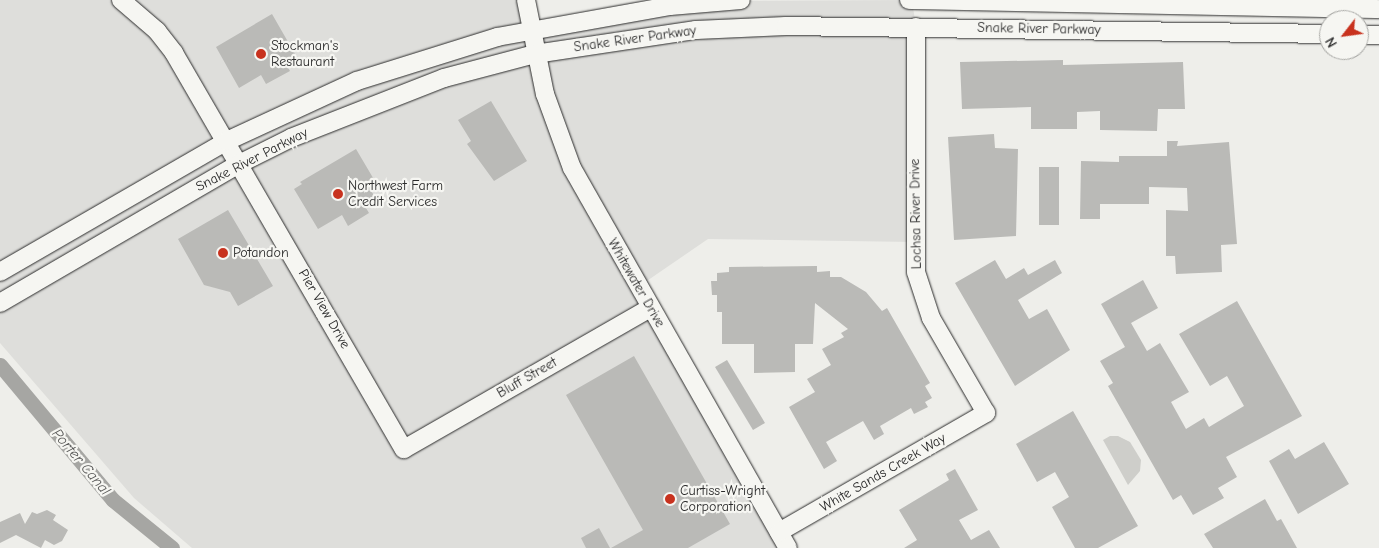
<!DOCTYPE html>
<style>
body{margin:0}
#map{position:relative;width:1379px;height:548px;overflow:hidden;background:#eeeeea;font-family:"Comic Neue",sans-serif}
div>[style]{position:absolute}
.built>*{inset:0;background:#dededb}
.green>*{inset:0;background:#cececa}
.canal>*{height:15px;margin:-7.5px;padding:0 7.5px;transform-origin:7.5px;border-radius:7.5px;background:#a6a6a3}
.building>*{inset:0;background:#babab7}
.roads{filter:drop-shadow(0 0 1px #2b2b2b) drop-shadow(0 0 1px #2b2b2b)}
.minor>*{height:18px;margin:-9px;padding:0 9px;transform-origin:9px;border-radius:9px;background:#f6f6f2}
.dots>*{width:14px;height:14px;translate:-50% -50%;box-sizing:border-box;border:2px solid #f6f6f2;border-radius:50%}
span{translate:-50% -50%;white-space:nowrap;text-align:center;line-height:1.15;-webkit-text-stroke:4.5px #f6f6f2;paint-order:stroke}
.street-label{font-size:14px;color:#2b2b2b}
.poi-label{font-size:14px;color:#2b2b2b}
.left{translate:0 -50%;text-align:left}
.water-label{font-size:15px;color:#565655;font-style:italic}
.north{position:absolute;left:1319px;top:10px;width:50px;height:50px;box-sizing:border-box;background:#f6f6f2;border:1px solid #a5a5a2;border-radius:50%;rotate:240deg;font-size:14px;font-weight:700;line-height:20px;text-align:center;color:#2b2b2b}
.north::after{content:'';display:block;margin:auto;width:18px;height:22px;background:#c8321e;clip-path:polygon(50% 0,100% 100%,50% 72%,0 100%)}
</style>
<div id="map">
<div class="built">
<i style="clip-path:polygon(0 0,526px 0,531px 31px,714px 1px,912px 0,916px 27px,914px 242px,708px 239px,638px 287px,788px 548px,192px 548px,134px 498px,0 343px)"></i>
</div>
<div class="green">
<i style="clip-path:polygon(1110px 436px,1118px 436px,1130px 442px,1141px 460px,1140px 471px,1128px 485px,1103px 440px)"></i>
</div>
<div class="canal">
<i style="left:0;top:365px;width:176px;rotate:50.1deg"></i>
<i style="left:113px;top:500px;width:76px;rotate:39.1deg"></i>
</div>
<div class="building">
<i style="clip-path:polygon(272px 14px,295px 54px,284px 61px,290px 71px,266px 84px,261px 75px,239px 88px,216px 47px)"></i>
<i style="clip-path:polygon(1063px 60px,1063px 65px,1183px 62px,1185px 109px,1158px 109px,1157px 131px,1100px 130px,1100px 111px,1077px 112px,1077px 129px,1031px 129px,1031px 107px,962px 109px,960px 62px)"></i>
<i style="clip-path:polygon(491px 101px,527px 161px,494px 181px,467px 144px,471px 141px,458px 120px)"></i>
<i style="clip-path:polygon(994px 134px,995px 148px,1018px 149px,1016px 236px,954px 240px,948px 137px)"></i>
<i style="clip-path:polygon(1167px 141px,1178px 141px,1177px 146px,1229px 142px,1237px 244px,1221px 245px,1222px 272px,1176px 274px,1175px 256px,1166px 256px,1166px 210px,1188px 211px,1187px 188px,1149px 187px,1149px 204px,1100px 204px,1100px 219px,1080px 219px,1081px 161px,1119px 162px,1119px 156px,1167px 156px)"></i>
<i style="clip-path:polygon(356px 149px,379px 188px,372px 192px,374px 196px,363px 203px,369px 213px,348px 226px,342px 215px,318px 229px,294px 189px,302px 184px,300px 182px)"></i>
<i style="clip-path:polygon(1039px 167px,1059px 167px,1059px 225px,1039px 225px)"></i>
<i style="clip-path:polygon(228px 210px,273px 286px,238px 306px,230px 292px,204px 285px,178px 239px)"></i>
<i style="clip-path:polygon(995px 260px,1006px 279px,1024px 268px,1028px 275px,1055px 260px,1062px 273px,1018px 300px,1029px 319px,1047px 309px,1070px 350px,1015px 386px,955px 283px)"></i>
<i style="clip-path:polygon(817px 266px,817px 272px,830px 271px,830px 277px,841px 277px,866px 292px,882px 311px,887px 308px,930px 383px,925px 386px,932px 398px,925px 402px,928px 407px,914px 414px,911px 408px,880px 426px,884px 434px,874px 440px,863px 421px,826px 442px,837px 461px,824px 469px,789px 407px,815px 392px,807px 379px,831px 365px,822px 349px,844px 337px,841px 333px,848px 329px,815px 303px,813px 344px,795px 344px,795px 372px,754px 373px,754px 344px,722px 344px,722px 312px,717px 312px,717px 295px,712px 295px,711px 281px,717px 281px,717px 273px,729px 272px,729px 267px)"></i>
<i style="clip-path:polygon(1143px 280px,1158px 308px,1131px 323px,1147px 351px,1160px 343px,1189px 392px,1171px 402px,1186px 429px,1204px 418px,1209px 427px,1244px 406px,1227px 376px,1210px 386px,1179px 334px,1237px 301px,1302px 416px,1226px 457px,1237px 477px,1218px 488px,1224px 498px,1193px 515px,1181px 495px,1173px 500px,1108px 386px,1113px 383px,1100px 361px,1125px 347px,1101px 304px)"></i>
<i style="clip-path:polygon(634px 356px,730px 524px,688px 548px,611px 548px,643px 530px,566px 395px)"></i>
<i style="clip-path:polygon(727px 360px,765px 423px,753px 430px,715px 367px)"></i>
<i style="clip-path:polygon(1073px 411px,1138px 526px,1098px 548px,1075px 548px,1052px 507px,1069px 497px,1055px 472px,1037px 482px,1016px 444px)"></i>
<i style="clip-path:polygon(1324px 442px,1349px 484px,1298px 514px,1269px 461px,1289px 449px,1295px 459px)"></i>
<i style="clip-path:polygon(955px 469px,978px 510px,959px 520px,971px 540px,989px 530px,1000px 548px,904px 548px,917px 540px,899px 510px,949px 480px,946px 474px)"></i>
<i style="clip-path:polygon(1265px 499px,1277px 521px,1281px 519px,1297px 548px,1213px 548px,1204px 534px)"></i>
<i style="clip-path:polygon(47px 510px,56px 515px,53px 520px,68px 530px,62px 541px,54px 545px,45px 540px,41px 548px,16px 535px,0 543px,0 522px,20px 513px,25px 524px,32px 512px,37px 514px)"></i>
<i style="clip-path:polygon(599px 528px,610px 548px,586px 548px,581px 538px)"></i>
</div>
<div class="roads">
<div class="minor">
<i style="left:121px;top:0;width:48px;rotate:40.7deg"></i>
<i style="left:157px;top:31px;width:28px;rotate:52deg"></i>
<i style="left:174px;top:53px;width:458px;rotate:59.9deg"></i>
<i style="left:404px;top:449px;width:284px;rotate:-29.8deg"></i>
<i style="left:526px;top:0;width:96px;rotate:78.6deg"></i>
<i style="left:545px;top:94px;width:79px;rotate:70deg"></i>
<i style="left:572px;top:168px;width:437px;rotate:60.4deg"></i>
<i style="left:909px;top:0;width:470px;rotate:1.1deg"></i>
<i style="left:1359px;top:35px;width:20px"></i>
<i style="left:0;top:272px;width:262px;rotate:-30deg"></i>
<i style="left:227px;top:141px;width:143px;rotate:-24.8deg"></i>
<i style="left:357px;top:81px;width:147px;rotate:-17.4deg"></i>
<i style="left:497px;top:37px;width:176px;rotate:-10.2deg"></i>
<i style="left:670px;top:6px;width:71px;rotate:-4.8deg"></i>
<i style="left:0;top:303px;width:279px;rotate:-30.2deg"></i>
<i style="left:241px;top:163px;width:56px;rotate:-26.6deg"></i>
<i style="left:291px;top:138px;width:164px;rotate:-21.4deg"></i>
<i style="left:444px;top:78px;width:94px;rotate:-14.8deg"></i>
<i style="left:535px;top:54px;width:163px;rotate:-8.5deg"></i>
<i style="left:696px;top:30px;width:90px;rotate:-2.5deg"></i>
<i style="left:786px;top:26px;width:543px;rotate:0.84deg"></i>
<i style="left:779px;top:532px;width:239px;rotate:-29.9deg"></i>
<i style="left:986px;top:413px;width:110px;rotate:-120.1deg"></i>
<i style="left:931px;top:318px;width:48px;rotate:-108.1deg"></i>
<i style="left:916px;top:272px;width:245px;rotate:-90deg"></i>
</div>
</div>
<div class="dots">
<i style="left:261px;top:54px;background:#c8321e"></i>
<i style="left:338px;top:194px;background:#c8321e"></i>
<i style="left:223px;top:253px;background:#c8321e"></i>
<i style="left:670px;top:499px;background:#c8321e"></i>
</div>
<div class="street-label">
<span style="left:1039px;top:29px;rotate:1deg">Snake River Parkway</span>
<span style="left:635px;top:39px;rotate:-8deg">Snake River Parkway</span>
<span style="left:252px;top:160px;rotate:-27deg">Snake River Parkway</span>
<span style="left:916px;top:214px;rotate:-91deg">Lochsa River Drive</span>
<span style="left:636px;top:283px;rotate:60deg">Whitewater Drive</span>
<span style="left:324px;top:309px;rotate:60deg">Pier View Drive</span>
<span style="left:527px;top:378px;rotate:-30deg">Bluff Street</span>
<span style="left:883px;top:473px;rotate:-30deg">White Sands Creek Way</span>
</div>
<div class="poi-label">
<span class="left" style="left:271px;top:54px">Stockman's<br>Restaurant</span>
<span class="left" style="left:348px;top:194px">Northwest Farm<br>Credit Services</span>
<span class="left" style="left:233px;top:253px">Potandon</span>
<span class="left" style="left:680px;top:499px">Curtiss-Wright<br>Corporation</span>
</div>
<div class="water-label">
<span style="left:81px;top:462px;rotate:50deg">Porter Canal</span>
</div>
<div class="north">N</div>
</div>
